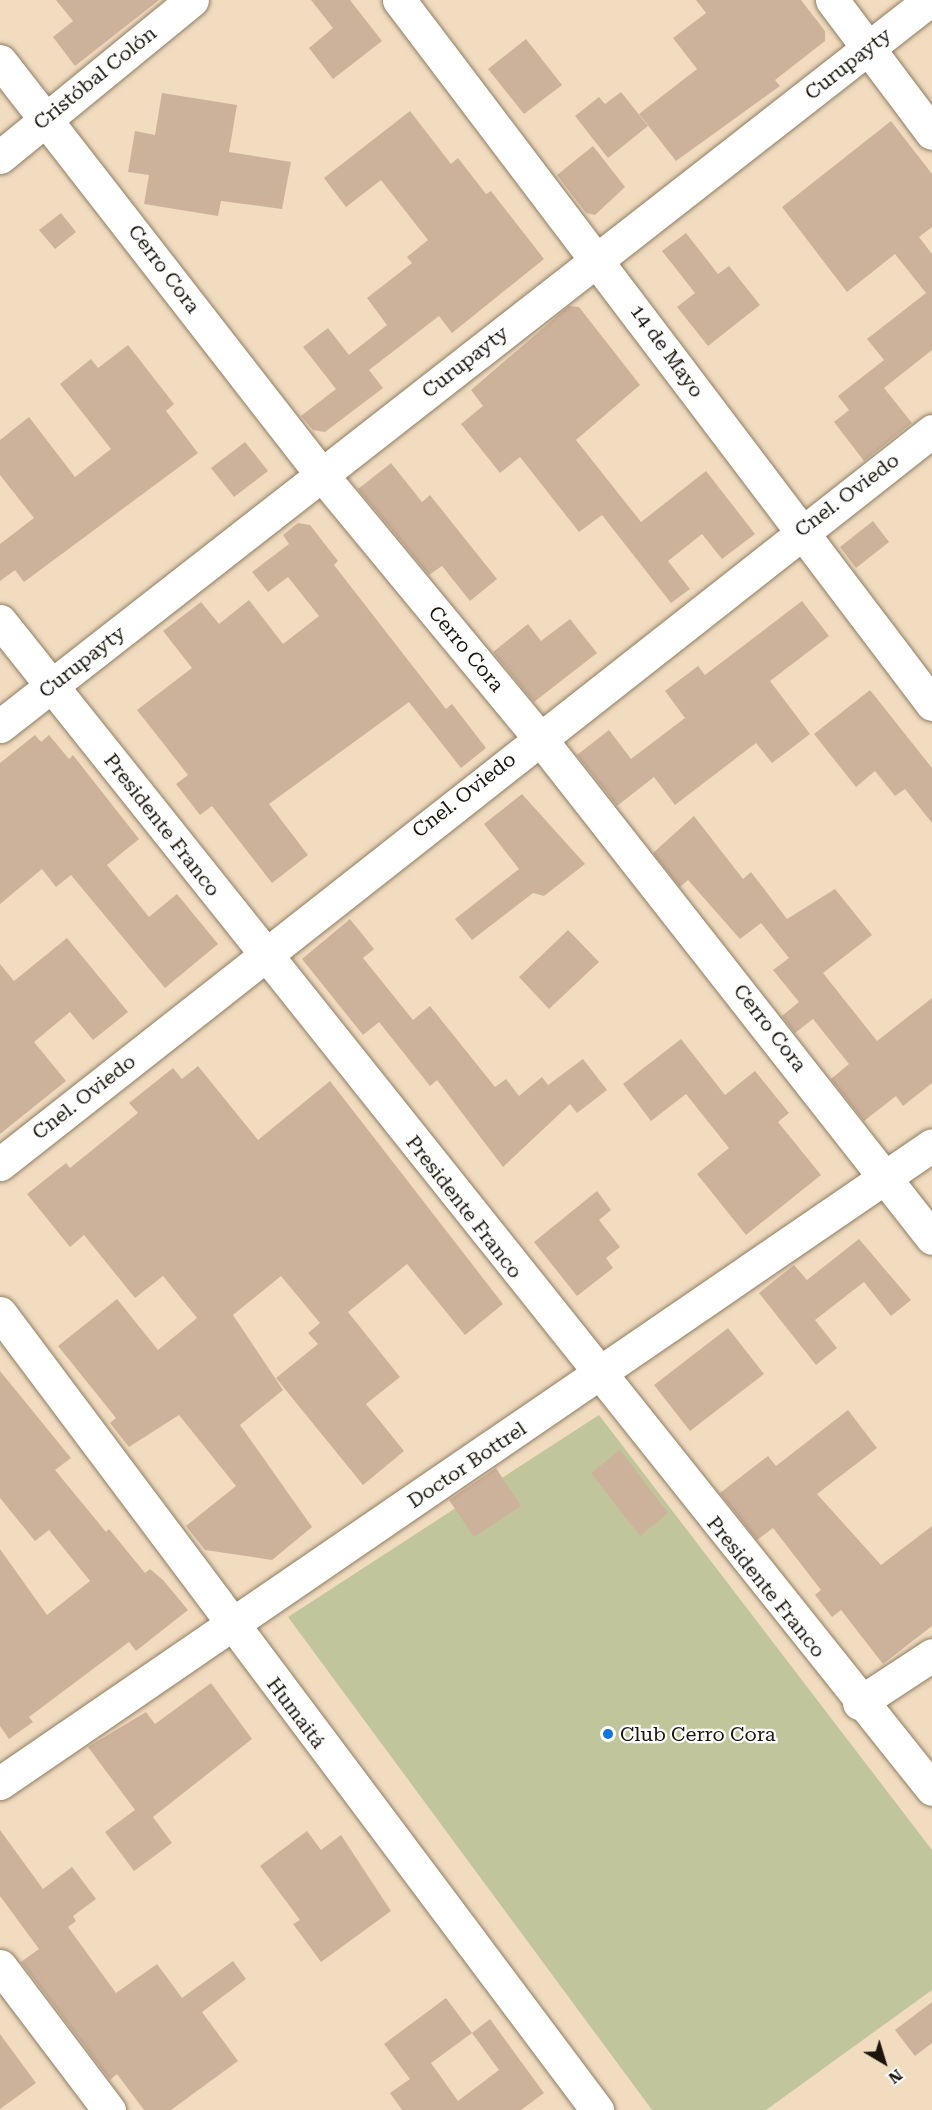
<!DOCTYPE html>
<meta charset="utf-8">
<style>
body{margin:0}
#map{position:relative;width:932px;height:2110px;overflow:hidden;background:#f1dcc0;font-family:"Roboto Serif",serif}
div>[style]{position:absolute}
.green>*{inset:0;background:#c1c59b}
.building>*{inset:0;background:#cdb29b}
.roads{filter:drop-shadow(0 0 2px #8f7c62) drop-shadow(0 0 2px #8f7c62)}
.minor>*{height:33px;margin:-16.5px;padding:0 16.5px;transform-origin:16.5px;border-radius:16.5px;background:#fff}
.dots>*{width:16px;height:16px;translate:-50% -50%;box-sizing:border-box;border:3px solid #fff;border-radius:50%}
span{translate:-50% -50%;white-space:nowrap;text-align:center;line-height:1.15;-webkit-text-stroke:4.5px #fff;paint-order:stroke}
.street-label{font-size:20px;color:#1d150b}
.poi-label{font-size:20px;color:#1d150b}
.left{translate:0 -50%;text-align:left}
.north{position:absolute;left:854px;top:2032px;width:60px;height:60px;-webkit-text-stroke:4px #fff;paint-order:stroke;rotate:142deg;font-size:16px;font-weight:700;line-height:24px;text-align:center;color:#1d150b}
.north::after{content:'';display:block;margin:auto;width:21px;height:27px;background:#1d150b;clip-path:polygon(50% 0,100% 100%,50% 72%,0 100%)}
</style>
<div id="map">
<div class="green">
<i style="clip-path:polygon(599px 1415px,932px 1850px,932px 1990px,766px 2110px,652px 2110px,288px 1617px)"></i>
</div>
<div class="building">
<i style="clip-path:polygon(56px 0,159px 0,75px 66px,53px 37px,73px 21px)"></i>
<i style="clip-path:polygon(311px 0,350px 0,382px 41px,333px 79px,309px 48px,333px 28px)"></i>
<i style="clip-path:polygon(696px 0,801px 0,825px 31px,825px 41px,775px 80px,780px 86px,676px 161px,639px 114px,697px 69px,673px 38px,706px 13px)"></i>
<i style="clip-path:polygon(526px 39px,562px 85px,524px 114px,488px 69px)"></i>
<i style="clip-path:polygon(621px 92px,648px 126px,608px 158px,575px 116px,599px 97px,605px 104px)"></i>
<i style="clip-path:polygon(162px 93px,237px 105px,229px 152px,291px 162px,282px 209px,221px 201px,218px 216px,144px 204px,149px 175px,128px 172px,135px 131px,155px 135px)"></i>
<i style="clip-path:polygon(410px 111px,451px 164px,458px 158px,486px 194px,491px 191px,544px 259px,452px 333px,439px 316px,369px 370px,383px 388px,325px 432px,313px 430px,301px 416px,336px 389px,303px 347px,328px 328px,349px 355px,387px 325px,367px 298px,412px 263px,407px 257px,428px 240px,381px 180px,346px 207px,324px 178px)"></i>
<i style="clip-path:polygon(891px 121px,932px 174px,932px 227px,919px 237px,932px 254px,932px 350px,884px 388px,912px 423px,864px 461px,834px 422px,849px 410px,838px 396px,884px 360px,867px 339px,926px 293px,895px 254px,847px 292px,782px 207px)"></i>
<i style="clip-path:polygon(593px 146px,625px 187px,595px 215px,586px 213px,557px 175px)"></i>
<i style="clip-path:polygon(61px 213px,76px 232px,55px 249px,39px 230px)"></i>
<i style="clip-path:polygon(686px 233px,718px 274px,729px 266px,760px 305px,708px 346px,677px 307px,695px 293px,662px 251px)"></i>
<i style="clip-path:polygon(569px 306px,579px 307px,640px 385px,576px 440px,641px 522px,706px 471px,755px 534px,722px 559px,702px 534px,668px 561px,690px 589px,671px 603px,602px 515px,579px 532px,520px 457px,500px 473px,461px 424px,483px 406px,471px 390px)"></i>
<i style="clip-path:polygon(128px 345px,174px 404px,166px 411px,198px 453px,24px 582px,15px 570px,0 581px,0 544px,34px 518px,0 475px,0 440px,29px 417px,75px 477px,111px 449px,60px 384px,91px 359px,98px 368px)"></i>
<i style="clip-path:polygon(245px 442px,268px 471px,234px 497px,211px 468px)"></i>
<i style="clip-path:polygon(391px 463px,422px 502px,430px 495px,497px 579px,470px 601px,442px 566px,429px 575px,358px 489px)"></i>
<i style="clip-path:polygon(873px 521px,889px 542px,856px 568px,840px 547px)"></i>
<i style="clip-path:polygon(298px 523px,310px 525px,338px 561px,334px 565px,446px 709px,452px 704px,486px 748px,461px 768px,409px 702px,269px 804px,308px 855px,272px 883px,212px 806px,200px 815px,176px 784px,188px 775px,137px 710px,192px 668px,163px 631px,201px 602px,219px 624px,249px 600px,283px 644px,319px 616px,288px 577px,268px 592px,252px 572px,289px 544px,283px 535px)"></i>
<i style="clip-path:polygon(802px 601px,829px 636px,770px 681px,810px 734px,772px 763px,756px 743px,675px 805px,654px 777px,617px 806px,577px 755px,609px 730px,631px 759px,685px 718px,665px 691px,698px 666px,705px 675px)"></i>
<i style="clip-path:polygon(570px 619px,597px 653px,534px 702px,493px 652px,528px 624px,541px 641px)"></i>
<i style="clip-path:polygon(870px 690px,932px 768px,932px 823px,905px 789px,895px 796px,875px 771px,856px 787px,814px 734px)"></i>
<i style="clip-path:polygon(35px 735px,41px 742px,49px 735px,69px 759px,73px 755px,139px 839px,107px 865px,149px 917px,177px 894px,218px 944px,165px 988px,71px 875px,56px 887px,42px 869px,0 904px,0 763px)"></i>
<i style="clip-path:polygon(522px 794px,585px 864px,544px 896px,533px 893px,472px 940px,455px 919px,519px 869px,484px 824px)"></i>
<i style="clip-path:polygon(694px 816px,743px 879px,751px 872px,787px 919px,835px 889px,872px 935px,823px 973px,877px 1041px,932px 998px,932px 1083px,903px 1106px,896px 1096px,864px 1121px,831px 1079px,849px 1064px,813px 1019px,795px 1033px,782px 1016px,799px 1002px,773px 970px,789px 958px,761px 923px,740px 939px,688px 880px,680px 887px,653px 853px)"></i>
<i style="clip-path:polygon(350px 919px,374px 949px,363px 958px,413px 1020px,430px 1006px,495px 1087px,506px 1079px,519px 1096px,542px 1077px,548px 1085px,583px 1059px,607px 1090px,577px 1113px,570px 1104px,503px 1167px,437px 1080px,430px 1086px,379px 1022px,363px 1035px,302px 959px)"></i>
<i style="clip-path:polygon(568px 930px,599px 962px,549px 1009px,519px 977px)"></i>
<i style="clip-path:polygon(67px 938px,128px 1012px,93px 1040px,70px 1012px,34px 1042px,66px 1081px,0 1134px,0 964px,14px 981px)"></i>
<i style="clip-path:polygon(681px 1039px,725px 1095px,755px 1071px,789px 1113px,778px 1122px,821px 1175px,746px 1235px,697px 1174px,729px 1148px,686px 1094px,651px 1121px,623px 1084px)"></i>
<i style="clip-path:polygon(198px 1066px,258px 1140px,330px 1081px,503px 1304px,465px 1335px,407px 1264px,348px 1312px,400px 1377px,366px 1404px,404px 1451px,363px 1485px,276px 1378px,318px 1344px,308px 1333px,320px 1323px,281px 1276px,233px 1315px,283px 1390px,240px 1425px,312px 1527px,272px 1560px,205px 1550px,186px 1526px,236px 1486px,179px 1415px,129px 1447px,110px 1423px,116px 1418px,58px 1346px,117px 1299px,158px 1350px,197px 1318px,163px 1276px,135px 1298px,84px 1235px,70px 1247px,27px 1194px,66px 1163px,70px 1168px,138px 1113px,129px 1103px,173px 1068px,182px 1079px)"></i>
<i style="clip-path:polygon(597px 1191px,611px 1210px,599px 1220px,620px 1247px,606px 1258px,613px 1268px,577px 1296px,534px 1242px)"></i>
<i style="clip-path:polygon(859px 1239px,911px 1300px,891px 1316px,864px 1282px,815px 1320px,837px 1348px,816px 1365px,759px 1293px,794px 1265px,807px 1280px)"></i>
<i style="clip-path:polygon(728px 1328px,764px 1374px,690px 1431px,654px 1385px)"></i>
<i style="clip-path:polygon(0 1371px,71px 1458px,55px 1470px,106px 1532px,109px 1529px,145px 1573px,150px 1569px,163px 1580px,188px 1610px,136px 1651px,129px 1642px,29px 1717px,33px 1722px,9px 1739px,0 1726px,0 1549px,47px 1615px,90px 1581px,49px 1530px,35px 1541px,0 1498px)"></i>
<i style="clip-path:polygon(848px 1410px,877px 1448px,817px 1494px,881px 1565px,932px 1526px,932px 1626px,883px 1664px,841px 1610px,832px 1617px,815px 1595px,821px 1590px,773px 1528px,757px 1540px,720px 1493px,768px 1456px,776px 1466px)"></i>
<i style="clip-path:polygon(620px 1450px,668px 1513px,640px 1536px,591px 1473px)"></i>
<i style="clip-path:polygon(496px 1468px,521px 1506px,474px 1537px,449px 1500px)"></i>
<i style="clip-path:polygon(211px 1683px,252px 1739px,153px 1817px,172px 1843px,134px 1871px,105px 1832px,135px 1810px,88px 1747px,146px 1712px,155px 1724px)"></i>
<i style="clip-path:polygon(0 1830px,43px 1889px,72px 1867px,96px 1899px,73px 1916px,76px 1921px,68px 1927px,116px 1993px,157px 1964px,182px 1998px,233px 1961px,246px 1979px,202px 2012px,238px 2061px,171px 2110px,144px 2110px,117px 2074px,110px 2080px,21px 1962px,39px 1949px,0 1896px)"></i>
<i style="clip-path:polygon(307px 1831px,321px 1850px,341px 1835px,391px 1911px,321px 1962px,293px 1924px,300px 1920px,260px 1866px)"></i>
<i style="clip-path:polygon(evenodd,446px 1998px,472px 2033px,490px 2019px,544px 2093px,521px 2110px,402px 2110px,390px 2093px,410px 2079px,384px 2044px,446px 1998px,472px 2033px,499px 2070px,458px 2101px,431px 2063px,472px 2033px)"></i>
<i style="clip-path:polygon(932px 2002px,932px 2043px,915px 2056px,895px 2030px)"></i>
<i style="clip-path:polygon(0 2034px,36px 2083px,0 2109px)"></i>
</div>
<div class="roads">
<div class="minor">
<i style="left:399px;top:0;width:883px;rotate:52.87deg"></i>
<i style="left:832px;top:0;width:166px;rotate:53.1deg"></i>
<i style="left:0;top:61px;width:523px;rotate:52.14deg"></i>
<i style="left:321px;top:474px;width:340px;rotate:50.4deg"></i>
<i style="left:538px;top:736px;width:638px;rotate:51.87deg"></i>
<i style="left:0;top:157px;width:248px;rotate:-39.3deg"></i>
<i style="left:0;top:621px;width:1494px;rotate:51.41deg"></i>
<i style="left:0;top:726px;width:1180px;rotate:-37.98deg"></i>
<i style="left:0;top:1164px;width:1186px;rotate:-38.18deg"></i>
<i style="left:0;top:1313px;width:996px;rotate:53.16deg"></i>
<i style="left:859px;top:1703px;width:87px;rotate:-33.3deg"></i>
<i style="left:0;top:1783px;width:1129px;rotate:-34.39deg"></i>
<i style="left:0;top:1966px;width:181px;rotate:52.9deg"></i>
</div>
</div>
<div class="dots">
<i style="left:608px;top:1734px;background:#0f76de"></i>
</div>
<div class="street-label">
<span style="left:848px;top:64px;rotate:-38deg">Curupayty</span>
<span style="left:95px;top:78px;rotate:-39deg">Cristóbal Colón</span>
<span style="left:164px;top:269px;rotate:53deg">Cerro Cora</span>
<span style="left:667px;top:351px;rotate:54deg">14 de Mayo</span>
<span style="left:465px;top:362px;rotate:-38deg">Curupayty</span>
<span style="left:847px;top:495px;rotate:-37deg">Cnel. Oviedo</span>
<span style="left:466px;top:649px;rotate:50deg">Cerro Cora</span>
<span style="left:82px;top:662px;rotate:-38deg">Curupayty</span>
<span style="left:464px;top:795px;rotate:-38deg">Cnel. Oviedo</span>
<span style="left:162px;top:825px;rotate:52deg">Presidente Franco</span>
<span style="left:770px;top:1028px;rotate:52deg">Cerro Cora</span>
<span style="left:84px;top:1097px;rotate:-38deg">Cnel. Oviedo</span>
<span style="left:464px;top:1207px;rotate:52deg">Presidente Franco</span>
<span style="left:467px;top:1465px;rotate:-34deg">Doctor Bottrel</span>
<span style="left:766px;top:1587px;rotate:51deg">Presidente Franco</span>
<span style="left:296px;top:1713px;rotate:53deg">Humaitá</span>
</div>
<div class="poi-label">
<span class="left" style="left:620px;top:1734px">Club Cerro Cora</span>
</div>
<div class="north">N</div>
</div>
